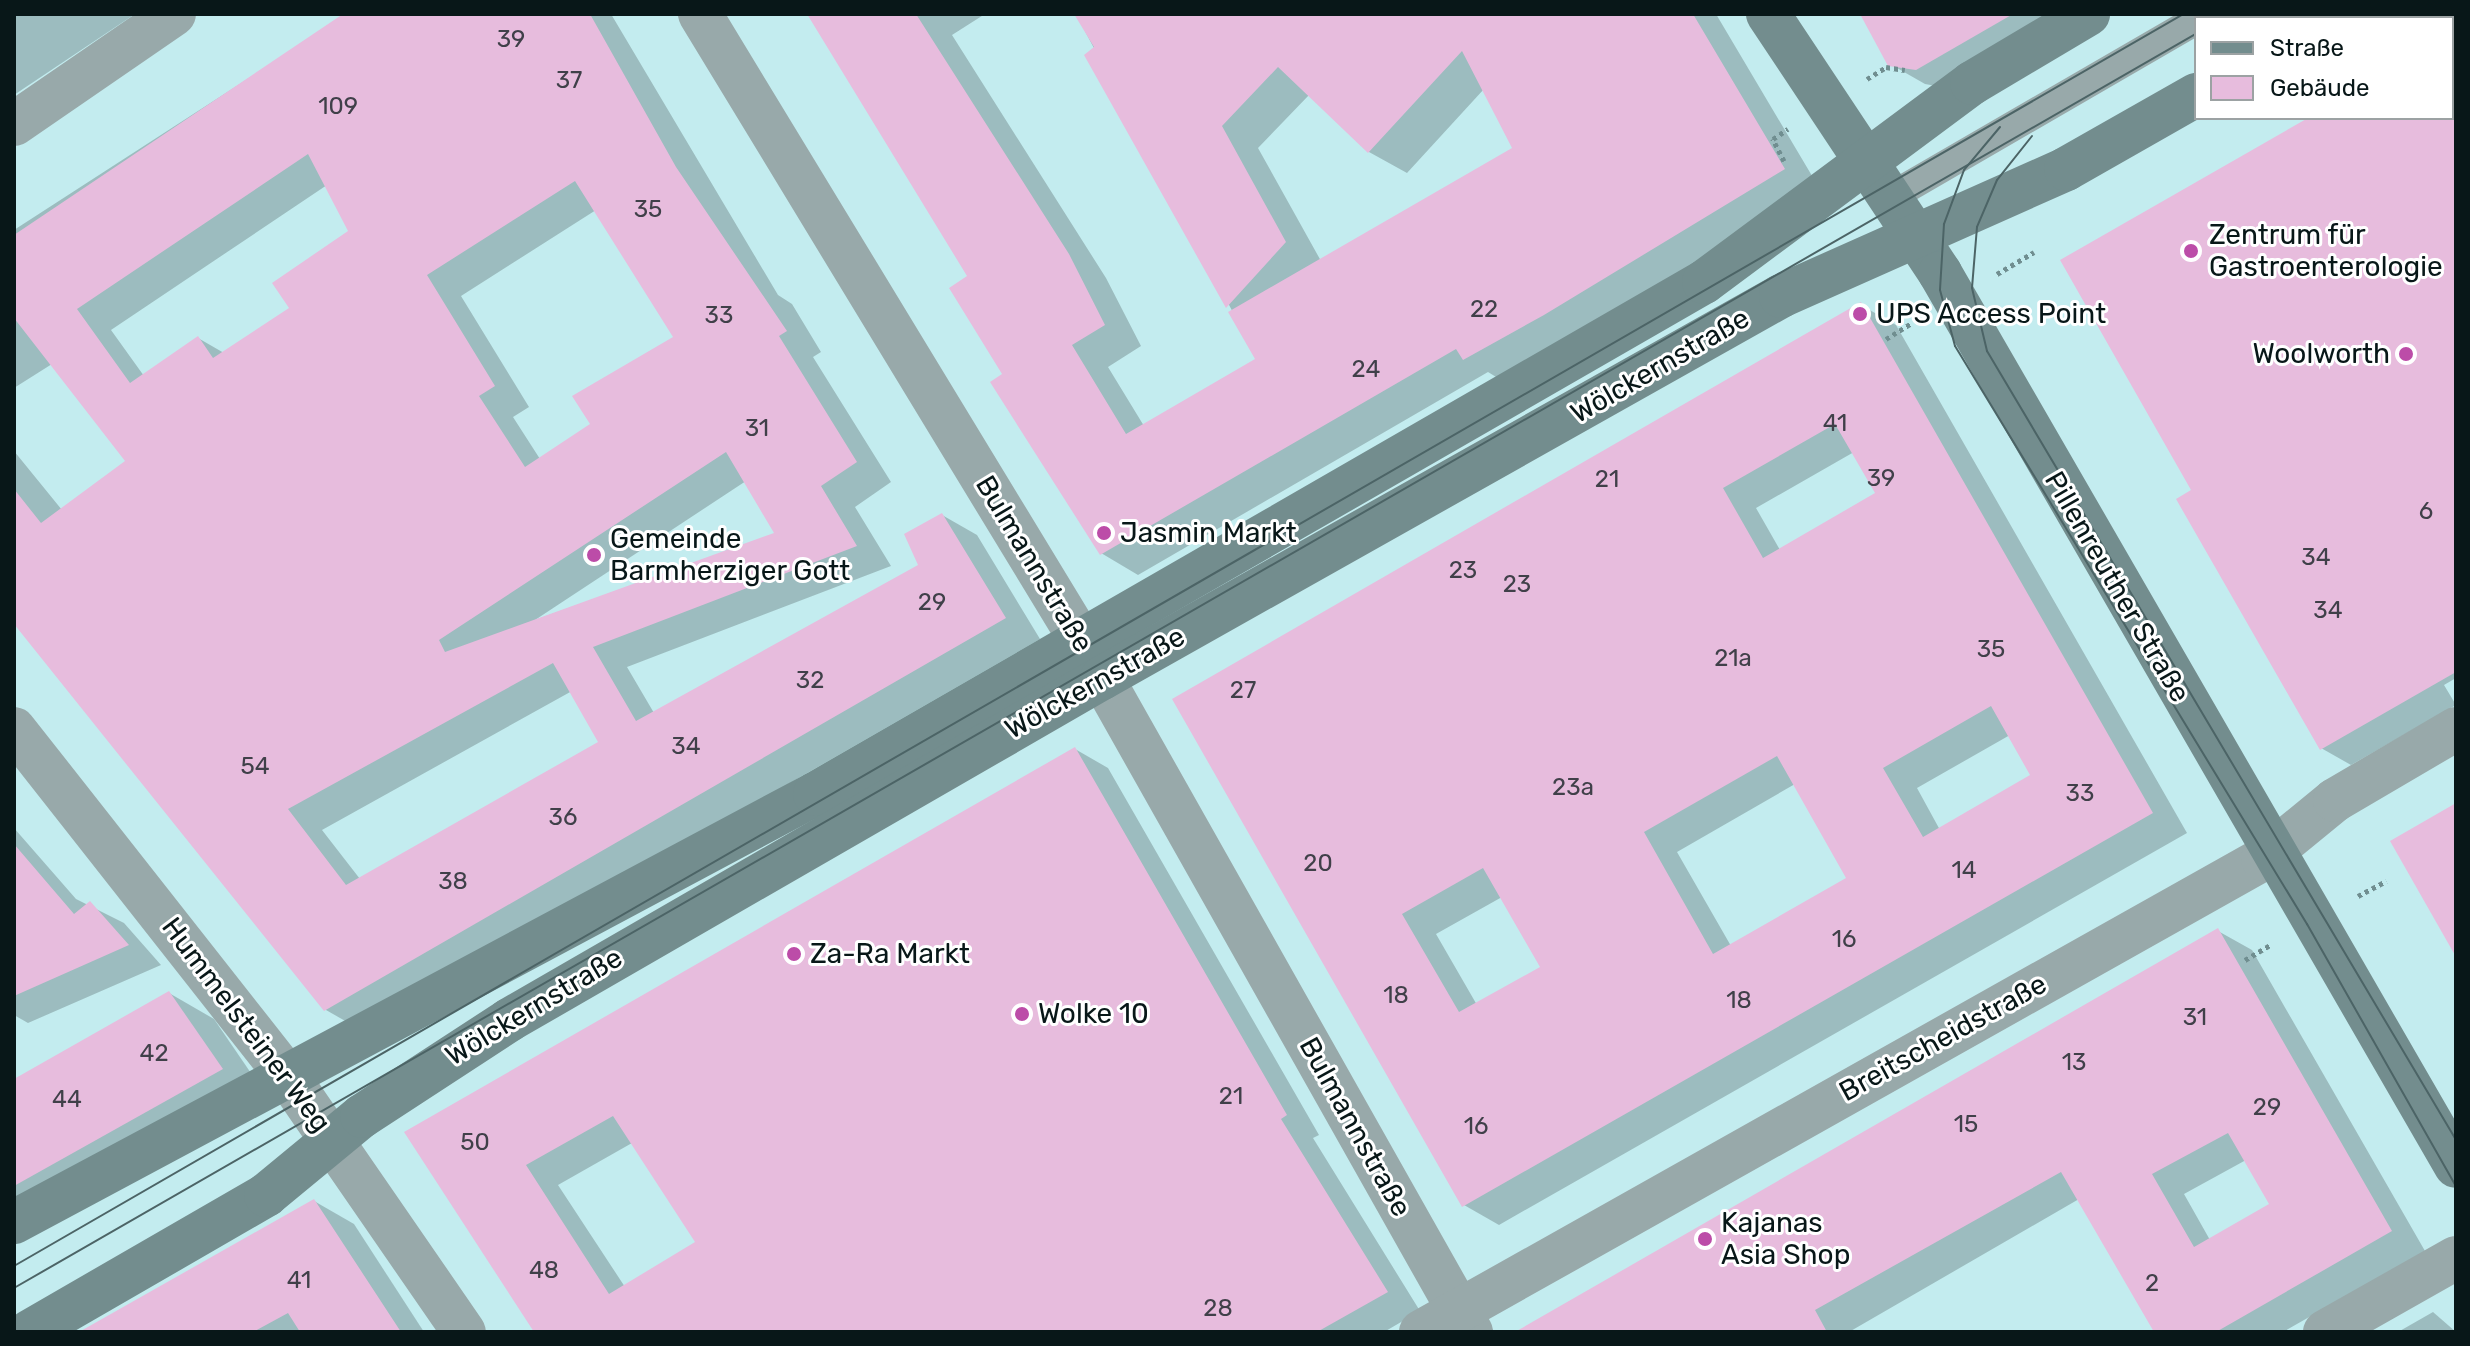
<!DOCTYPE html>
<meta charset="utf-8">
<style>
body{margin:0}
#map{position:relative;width:2470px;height:1346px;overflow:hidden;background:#c3ecef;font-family:Rubik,sans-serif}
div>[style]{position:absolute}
.shadow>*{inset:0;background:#0003}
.building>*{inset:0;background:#e7bcdd}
.path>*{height:5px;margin-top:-2.5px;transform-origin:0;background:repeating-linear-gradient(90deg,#708e90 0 4px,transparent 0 8px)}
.lane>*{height:30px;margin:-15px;padding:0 15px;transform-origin:15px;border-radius:15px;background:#98a9aa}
.street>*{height:44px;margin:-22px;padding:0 22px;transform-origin:22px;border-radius:22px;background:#98a9aa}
.secondary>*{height:44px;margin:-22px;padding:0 22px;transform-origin:22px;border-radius:22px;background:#738d8e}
.tram>*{height:2px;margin:-1px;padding:0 1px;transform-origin:1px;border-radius:1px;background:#4c6466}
.dots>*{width:22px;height:22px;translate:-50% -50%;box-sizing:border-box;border:4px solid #fff;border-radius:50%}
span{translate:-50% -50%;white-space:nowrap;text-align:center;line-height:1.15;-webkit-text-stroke:6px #fff;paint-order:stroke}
.number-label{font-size:24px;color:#404049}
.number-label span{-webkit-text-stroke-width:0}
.poi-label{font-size:28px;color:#081718}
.left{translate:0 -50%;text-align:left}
.right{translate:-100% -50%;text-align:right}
.street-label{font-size:28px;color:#081718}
.frame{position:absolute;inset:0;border:16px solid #081718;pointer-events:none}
.legend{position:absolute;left:2194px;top:16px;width:260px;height:104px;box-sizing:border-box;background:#fff;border:2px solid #9ca2a3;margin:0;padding:10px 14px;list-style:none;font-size:24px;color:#081718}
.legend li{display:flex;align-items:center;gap:16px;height:40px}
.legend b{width:40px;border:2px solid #9ca2a3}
</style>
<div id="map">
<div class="shadow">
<i style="clip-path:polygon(14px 14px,135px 14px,14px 95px)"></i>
<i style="clip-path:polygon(evenodd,348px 14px,611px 14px,778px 295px,792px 304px,821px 352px,813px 357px,891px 482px,855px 507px,891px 566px,627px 667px,654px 713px,921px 566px,942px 515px,977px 535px,1040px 639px,361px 1030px,326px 1010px,14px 621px,14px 451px,62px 510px,127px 462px,52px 364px,14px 388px,14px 230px,348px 14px,327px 185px,351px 231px,292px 309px,224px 353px,198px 338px,144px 376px,111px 330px,327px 185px,348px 14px,596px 210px,676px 338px,593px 425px,540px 459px,513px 417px,529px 407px,461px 296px,596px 210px,348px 14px,746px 481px,777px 534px,535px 620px,746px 481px,348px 14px,572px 691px,601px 742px,360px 879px,322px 830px,572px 691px)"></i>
<i style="clip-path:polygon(evenodd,808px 14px,985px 14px,952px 35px,1106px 278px,1141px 346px,1108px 367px,1144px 426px,1258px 360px,1076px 14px,1716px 14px,1821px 191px,1501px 380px,1488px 372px,1138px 575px,1101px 553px,1005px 375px,970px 277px,808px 14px,1484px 89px,1515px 149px,1321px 261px,1258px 148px,1310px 94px,1369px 152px,1407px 173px,1484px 89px)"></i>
<i style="clip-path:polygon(1862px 14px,2048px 14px,1952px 89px,1925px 84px,1890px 64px)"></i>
<i style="clip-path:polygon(2456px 36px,2456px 678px,2444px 685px,2456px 705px,2351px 765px,2321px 748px,2194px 491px,2313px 118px,2452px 118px)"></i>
<i style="clip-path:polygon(evenodd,1861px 305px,1896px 325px,2187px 833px,1499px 1225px,1464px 1205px,1175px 700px,1861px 305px,1854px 452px,1878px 494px,1780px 550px,1756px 508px,1854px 452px,1861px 305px,2010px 735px,2033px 776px,1940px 830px,1917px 788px,2010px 735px,1861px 305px,1795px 784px,1849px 878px,1731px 946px,1677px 852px,1795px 784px,1861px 305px,1502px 897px,1542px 967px,1477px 1005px,1436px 934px,1502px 897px)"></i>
<i style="clip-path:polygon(evenodd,1075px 749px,1108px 768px,1319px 1135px,1313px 1138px,1420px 1311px,1384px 1332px,537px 1332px,407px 1133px,1075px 749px,632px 1143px,698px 1243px,625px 1287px,558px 1185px,632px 1143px)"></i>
<i style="clip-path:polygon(14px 828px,76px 899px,124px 923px,161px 965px,28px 1023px,14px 1015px)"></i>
<i style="clip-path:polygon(evenodd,2218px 931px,2252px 950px,2425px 1251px,2283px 1332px,2156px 1332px,2079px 1199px,1849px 1332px,1539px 1332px,2218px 931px,2246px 1160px,2272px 1204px,2210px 1240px,2184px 1194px,2246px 1160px)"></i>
<i style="clip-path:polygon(169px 993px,214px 1019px,266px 1095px,14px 1237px,14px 1082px)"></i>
<i style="clip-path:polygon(314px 1201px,354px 1224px,424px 1332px,82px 1332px)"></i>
<i style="clip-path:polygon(2433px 1312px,2456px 1332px,2398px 1332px)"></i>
</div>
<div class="building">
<i style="clip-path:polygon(evenodd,343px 14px,590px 14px,676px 167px,787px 331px,779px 336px,857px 462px,821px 486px,857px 546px,593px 647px,636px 721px,918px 565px,904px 534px,942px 513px,1006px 618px,324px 1011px,14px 624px,14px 489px,41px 523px,125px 461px,14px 318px,14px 235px,343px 14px,308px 154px,348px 231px,272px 283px,289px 308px,213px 358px,198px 336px,130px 383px,77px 309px,308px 154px,343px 14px,575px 181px,673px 337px,572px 396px,590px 424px,525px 467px,479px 396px,495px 386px,427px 275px,575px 181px,343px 14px,726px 452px,774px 533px,445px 652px,439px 640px,726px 452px,343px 14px,553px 663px,598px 742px,346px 885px,288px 809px,553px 663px)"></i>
<i style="clip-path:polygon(807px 14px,916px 14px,1069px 254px,1105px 325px,1072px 345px,1126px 434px,1255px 359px,1228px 312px,1512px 148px,1462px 51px,1368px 153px,1278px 67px,1222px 126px,1286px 242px,1226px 308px,1084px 55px,1094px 47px,1074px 14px,1693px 14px,1785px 169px,1544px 315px,1463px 360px,1456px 349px,1100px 555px,990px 382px,1002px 374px,949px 288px,967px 276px)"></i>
<i style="clip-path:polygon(1860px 14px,2013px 14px,1916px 70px,1888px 66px)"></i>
<i style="clip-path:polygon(2308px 118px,2456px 118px,2456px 672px,2320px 750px,2176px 499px,2191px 490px,2060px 260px)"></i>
<i style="clip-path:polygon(evenodd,1861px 302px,2153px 813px,1462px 1207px,1172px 699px,1861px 302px,1835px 424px,1875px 493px,1763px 558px,1723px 488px,1835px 424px,1861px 302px,1991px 706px,2030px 775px,1923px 837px,1883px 768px,1991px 706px,1861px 302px,1777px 756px,1846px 878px,1713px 954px,1644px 832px,1777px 756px,1861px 302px,1483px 868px,1540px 967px,1459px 1012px,1402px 914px,1483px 868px)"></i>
<i style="clip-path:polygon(evenodd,1075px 747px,1287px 1115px,1281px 1119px,1388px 1292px,1317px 1332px,534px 1332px,404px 1132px,1075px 747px,613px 1116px,695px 1242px,609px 1294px,526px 1165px,613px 1116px)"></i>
<i style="clip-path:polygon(2456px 803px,2456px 957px,2390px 841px)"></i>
<i style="clip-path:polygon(14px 844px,74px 914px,90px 901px,129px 945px,14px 996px)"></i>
<i style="clip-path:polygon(evenodd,2218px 928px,2392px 1231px,2216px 1332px,2154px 1332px,2061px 1172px,1815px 1310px,1827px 1332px,1515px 1332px,2218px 928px,2228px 1133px,2269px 1204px,2194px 1247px,2152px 1174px,2228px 1133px)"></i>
<i style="clip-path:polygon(169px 991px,223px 1069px,14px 1186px,14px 1079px)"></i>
<i style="clip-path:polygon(314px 1199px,401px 1332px,300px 1332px,288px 1313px,253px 1332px,79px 1332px)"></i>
</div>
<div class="path">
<i style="left:1867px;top:79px;width:22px;rotate:-32deg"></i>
<i style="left:1886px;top:67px;width:19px;rotate:9deg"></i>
<i style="left:1784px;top:161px;width:25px;rotate:-117deg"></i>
<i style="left:1773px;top:139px;width:18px;rotate:-34deg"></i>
<i style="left:1997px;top:274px;width:43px;rotate:-30.7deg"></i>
<i style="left:1886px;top:339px;width:31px;rotate:-32deg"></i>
<i style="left:2358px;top:896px;width:32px;rotate:-28deg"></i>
<i style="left:2245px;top:960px;width:31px;rotate:-31deg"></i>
</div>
<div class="lane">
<i style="left:1889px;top:198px;width:355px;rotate:-30.1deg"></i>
</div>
<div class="street">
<i style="left:700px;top:14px;width:731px;rotate:58.7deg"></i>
<i style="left:1080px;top:639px;width:796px;rotate:60.57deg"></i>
<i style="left:14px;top:124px;width:194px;rotate:-34.5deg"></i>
<i style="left:14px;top:729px;width:447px;rotate:51.8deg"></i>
<i style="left:290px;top:1080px;width:306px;rotate:55.4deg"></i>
<i style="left:1421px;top:1332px;width:966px;rotate:-29.33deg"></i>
<i style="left:2263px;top:859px;width:93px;rotate:-39.3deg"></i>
<i style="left:2335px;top:800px;width:140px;rotate:-30.4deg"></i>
<i style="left:2325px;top:1332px;width:150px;rotate:-29.5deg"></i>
</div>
<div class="secondary">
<i style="left:1768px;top:14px;width:311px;rotate:56.4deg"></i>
<i style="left:1940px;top:273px;width:1031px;rotate:59.98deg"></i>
<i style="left:2330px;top:18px;width:8px;rotate:-30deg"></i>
<i style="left:14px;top:1222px;width:908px;rotate:-28.12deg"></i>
<i style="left:815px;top:794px;width:1026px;rotate:-29.94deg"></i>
<i style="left:1704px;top:282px;width:334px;rotate:-36.6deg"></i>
<i style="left:1972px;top:83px;width:135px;rotate:-30.7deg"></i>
<i style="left:29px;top:1332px;width:274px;rotate:-30deg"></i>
<i style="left:266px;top:1195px;width:124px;rotate:-39.5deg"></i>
<i style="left:362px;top:1116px;width:176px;rotate:-33.1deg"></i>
<i style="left:509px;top:1020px;width:685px;rotate:-29.97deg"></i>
<i style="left:1102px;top:678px;width:779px;rotate:-29.36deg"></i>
<i style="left:1781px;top:296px;width:312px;rotate:-24deg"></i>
<i style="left:2066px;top:169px;width:150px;rotate:-29.6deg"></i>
</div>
<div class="tram">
<i style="left:2223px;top:18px;width:8px;rotate:-30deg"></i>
<i style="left:2000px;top:127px;width:56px;rotate:129.9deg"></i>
<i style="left:1964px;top:170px;width:58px;rotate:110.3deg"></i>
<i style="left:1944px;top:224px;width:66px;rotate:93.5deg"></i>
<i style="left:1940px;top:290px;width:58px;rotate:75deg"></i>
<i style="left:1955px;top:346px;width:677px;rotate:58.66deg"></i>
<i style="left:2307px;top:924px;width:301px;rotate:60.4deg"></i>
<i style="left:2032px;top:136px;width:56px;rotate:128.5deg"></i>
<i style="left:1997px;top:180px;width:51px;rotate:113.1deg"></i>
<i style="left:1977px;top:227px;width:61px;rotate:94.7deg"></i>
<i style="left:1972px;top:288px;width:65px;rotate:76.6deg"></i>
<i style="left:1987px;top:351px;width:918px;rotate:59.27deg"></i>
<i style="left:14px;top:1266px;width:2504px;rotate:-29.99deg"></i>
<i style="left:14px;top:1288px;width:2517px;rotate:-29.89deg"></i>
</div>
<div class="dots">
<i style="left:2191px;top:251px;background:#bc4ca8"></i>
<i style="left:1860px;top:314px;background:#bc4ca8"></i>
<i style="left:2406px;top:354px;background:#bc4ca8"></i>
<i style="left:1104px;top:533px;background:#bc4ca8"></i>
<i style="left:594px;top:555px;background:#bc4ca8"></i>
<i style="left:794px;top:954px;background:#bc4ca8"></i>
<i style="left:1022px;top:1014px;background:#bc4ca8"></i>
<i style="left:1705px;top:1239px;background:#bc4ca8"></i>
</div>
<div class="number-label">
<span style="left:511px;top:40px">39</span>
<span style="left:569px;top:81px">37</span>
<span style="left:338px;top:107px">109</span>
<span style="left:648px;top:210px">35</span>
<span style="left:1484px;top:310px">22</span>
<span style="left:719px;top:316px">33</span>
<span style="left:1366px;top:370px">24</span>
<span style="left:1835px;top:424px">41</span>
<span style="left:757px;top:429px">31</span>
<span style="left:1881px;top:479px">39</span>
<span style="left:1607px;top:480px">21</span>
<span style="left:2426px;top:512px">6</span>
<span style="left:2316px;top:558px">34</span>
<span style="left:1463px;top:571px">23</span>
<span style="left:1517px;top:585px">23</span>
<span style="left:932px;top:603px">29</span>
<span style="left:2328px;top:611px">34</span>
<span style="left:1991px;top:650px">35</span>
<span style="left:1733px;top:659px">21a</span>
<span style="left:810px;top:681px">32</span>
<span style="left:1243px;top:691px">27</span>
<span style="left:686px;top:747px">34</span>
<span style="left:255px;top:767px">54</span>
<span style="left:1573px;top:788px">23a</span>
<span style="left:2080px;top:794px">33</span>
<span style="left:563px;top:818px">36</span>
<span style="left:1318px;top:864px">20</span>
<span style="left:1964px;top:871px">14</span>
<span style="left:453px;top:882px">38</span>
<span style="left:1844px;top:940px">16</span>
<span style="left:1396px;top:996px">18</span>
<span style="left:1739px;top:1001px">18</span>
<span style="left:2195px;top:1018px">31</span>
<span style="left:154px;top:1054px">42</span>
<span style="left:2074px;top:1063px">13</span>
<span style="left:1231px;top:1097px">21</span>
<span style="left:67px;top:1100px">44</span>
<span style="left:2267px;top:1108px">29</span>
<span style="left:1966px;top:1125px">15</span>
<span style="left:1476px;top:1127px">16</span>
<span style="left:475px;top:1143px">50</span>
<span style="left:544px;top:1271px">48</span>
<span style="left:299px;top:1281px">41</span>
<span style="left:2152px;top:1284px">2</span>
<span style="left:1218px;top:1309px">28</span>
</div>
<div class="poi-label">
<span class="left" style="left:2209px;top:251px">Zentrum für<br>Gastroenterologie</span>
<span class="left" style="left:1876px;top:314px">UPS Access Point</span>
<span class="right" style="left:2390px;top:354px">Woolworth</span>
<span class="left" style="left:1120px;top:533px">Jasmin Markt</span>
<span class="left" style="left:610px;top:555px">Gemeinde<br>Barmherziger Gott</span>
<span class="left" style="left:810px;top:954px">Za-Ra Markt</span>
<span class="left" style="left:1038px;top:1014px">Wolke 10</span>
<span class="left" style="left:1721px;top:1239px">Kajanas<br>Asia Shop</span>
</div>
<div class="street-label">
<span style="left:1660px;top:366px;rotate:-30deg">Wölckernstraße</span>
<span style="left:1034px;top:564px;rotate:59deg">Bulmannstraße</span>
<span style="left:2117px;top:587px;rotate:60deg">Pillenreuther Straße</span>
<span style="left:1095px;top:683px;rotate:-29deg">Wölckernstraße</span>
<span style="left:534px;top:1007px;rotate:-31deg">Wölckernstraße</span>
<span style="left:246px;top:1025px;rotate:53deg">Hummelsteiner Weg</span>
<span style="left:1943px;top:1038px;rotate:-29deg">Breitscheidstraße</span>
<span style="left:1355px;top:1127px;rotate:61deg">Bulmannstraße</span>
</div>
<div class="frame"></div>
<ul class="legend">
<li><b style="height:10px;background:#738d8e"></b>Straße</li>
<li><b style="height:22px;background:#e7bcdd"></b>Gebäude</li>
</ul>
</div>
